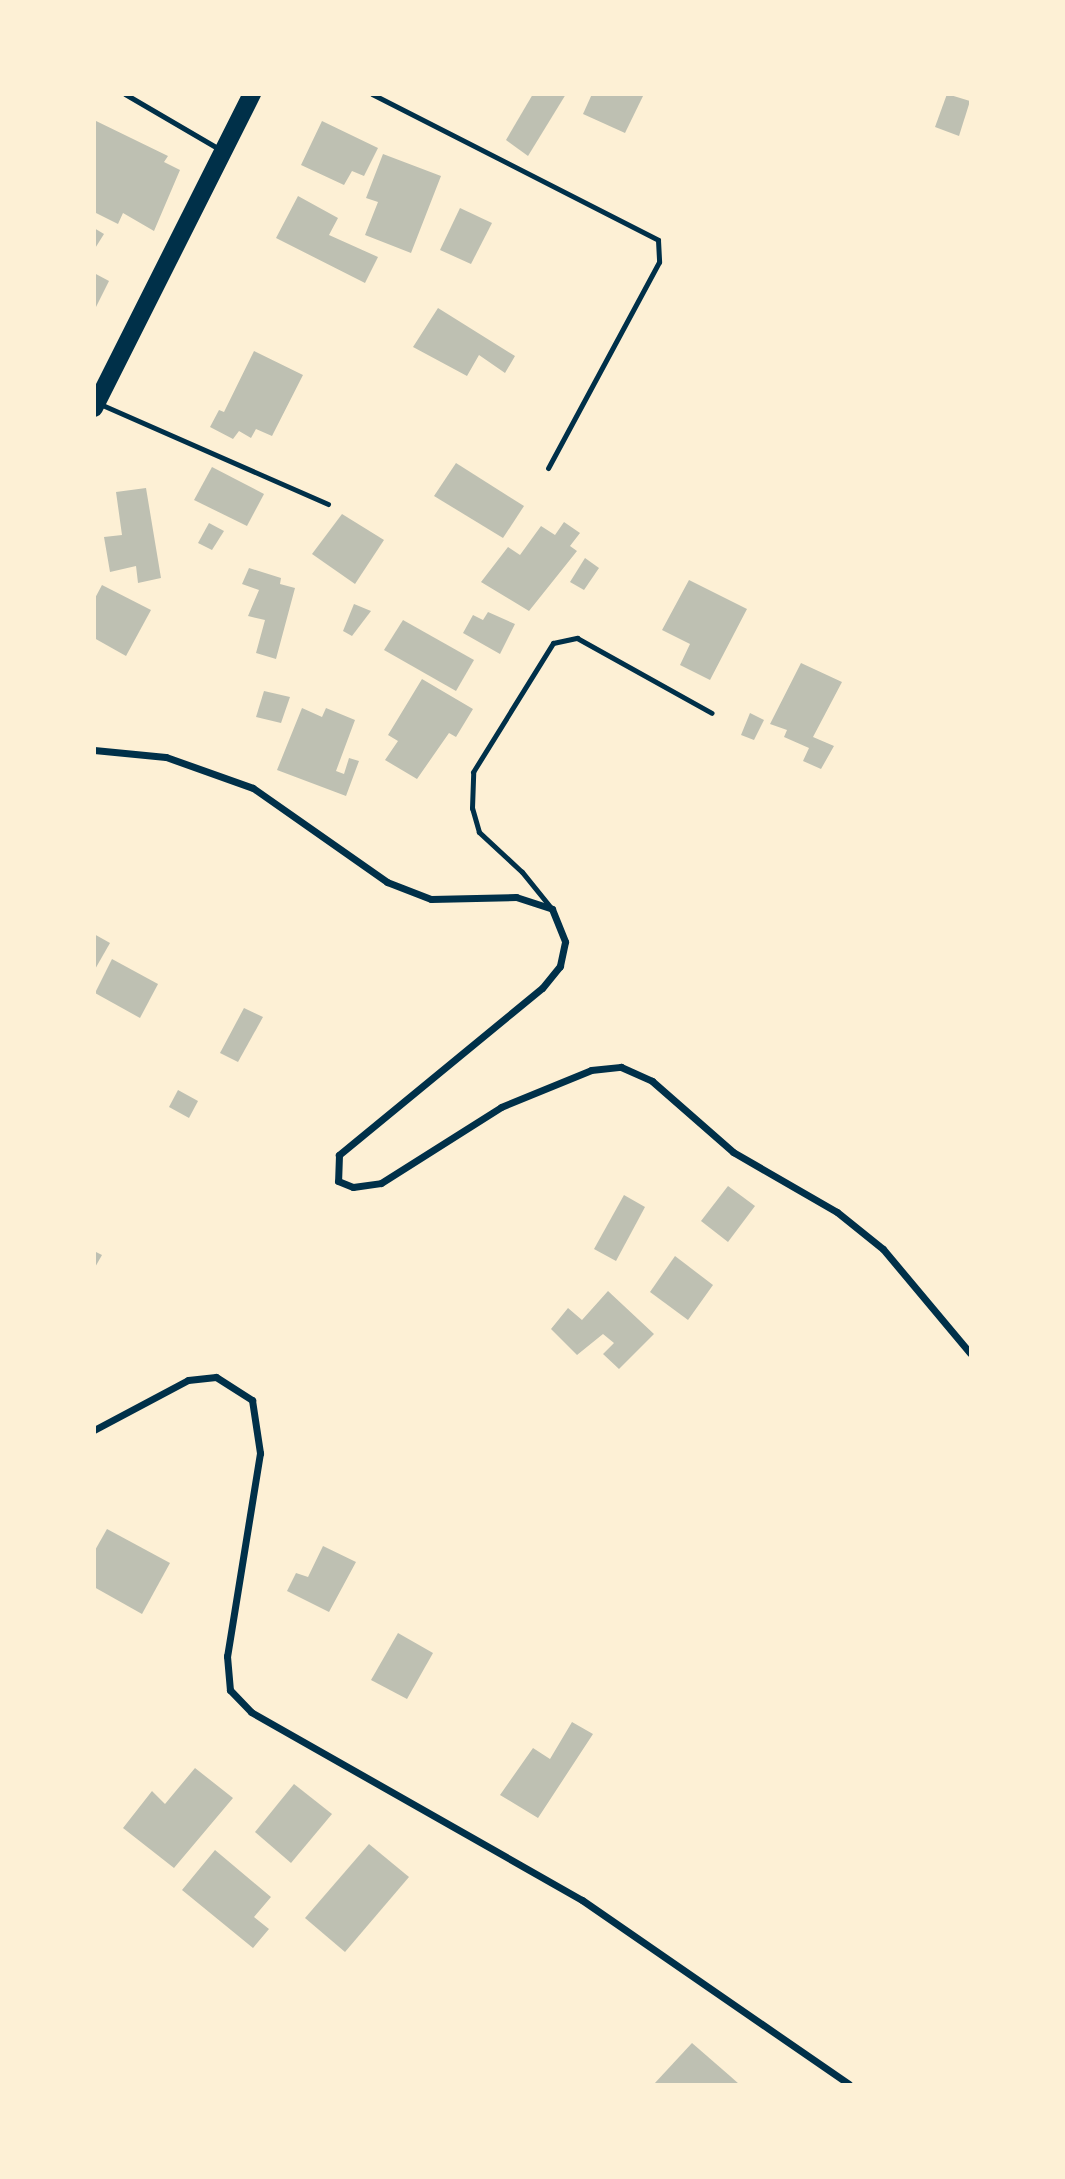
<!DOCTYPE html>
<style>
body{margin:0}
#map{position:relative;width:1065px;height:2179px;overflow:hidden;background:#fdf0d5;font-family:"Open Sans",sans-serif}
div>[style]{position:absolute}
.building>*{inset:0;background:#bec0b2}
.service>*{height:5px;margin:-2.5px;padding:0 2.5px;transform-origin:2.5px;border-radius:2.5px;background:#003049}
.minor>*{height:7px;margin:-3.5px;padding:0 3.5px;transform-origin:3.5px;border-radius:3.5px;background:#003049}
.primary>*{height:18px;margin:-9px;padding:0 9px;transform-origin:9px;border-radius:9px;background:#003049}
span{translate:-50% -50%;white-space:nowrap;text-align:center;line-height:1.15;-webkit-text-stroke:5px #fdf0d5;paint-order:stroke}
.frame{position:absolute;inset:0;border:96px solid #fdf0d5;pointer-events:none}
</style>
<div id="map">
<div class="building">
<i style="clip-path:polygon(533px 94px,566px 94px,528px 156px,506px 140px)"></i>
<i style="clip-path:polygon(592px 94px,644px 94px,625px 133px,583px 114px)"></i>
<i style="clip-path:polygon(947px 94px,970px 101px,959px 136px,935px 127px)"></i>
<i style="clip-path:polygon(94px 120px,168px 156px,164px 162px,180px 170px,154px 231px,123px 213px,118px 224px,94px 212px)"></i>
<i style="clip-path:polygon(322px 121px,378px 148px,364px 176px,352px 171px,344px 185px,301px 165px)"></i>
<i style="clip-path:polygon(383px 154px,441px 176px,411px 253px,365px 235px,378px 202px,366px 198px)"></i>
<i style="clip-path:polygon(298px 196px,338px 218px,329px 235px,378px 257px,365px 283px,276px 238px)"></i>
<i style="clip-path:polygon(460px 208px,492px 223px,471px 264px,440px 250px)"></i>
<i style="clip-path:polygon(94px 228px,104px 234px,94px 250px)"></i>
<i style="clip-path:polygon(94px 273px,109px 281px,94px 311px)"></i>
<i style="clip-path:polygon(438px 308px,515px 356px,505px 373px,479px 355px,467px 376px,413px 347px)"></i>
<i style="clip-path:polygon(254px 351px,303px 375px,272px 436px,256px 429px,251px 438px,239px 431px,233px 439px,210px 427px,219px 410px,224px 412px)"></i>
<i style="clip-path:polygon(456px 463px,524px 506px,503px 538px,434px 496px)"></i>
<i style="clip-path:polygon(212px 467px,264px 494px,247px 526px,194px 500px)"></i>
<i style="clip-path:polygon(146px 488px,161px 578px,138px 583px,136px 566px,110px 572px,104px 537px,122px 535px,116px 492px)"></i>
<i style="clip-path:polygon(342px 514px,384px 540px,355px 584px,312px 554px)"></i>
<i style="clip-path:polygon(564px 522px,580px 533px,570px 546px,577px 551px,529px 611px,481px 582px,508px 547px,520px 555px,541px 526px,555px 535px)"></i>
<i style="clip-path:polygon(209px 523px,224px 531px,212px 550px,198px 543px)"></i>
<i style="clip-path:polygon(585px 558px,599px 568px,584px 590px,570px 582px)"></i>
<i style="clip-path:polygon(249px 568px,281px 578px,280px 584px,295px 588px,276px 659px,256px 653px,265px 620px,248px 616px,259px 590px,242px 584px)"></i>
<i style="clip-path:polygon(689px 580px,747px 609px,710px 680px,680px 665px,690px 644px,662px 630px)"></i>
<i style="clip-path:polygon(102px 585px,151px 610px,126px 656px,94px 638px,94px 600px)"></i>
<i style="clip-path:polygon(354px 604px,371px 611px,352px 636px,343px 631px)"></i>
<i style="clip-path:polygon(488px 612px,515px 624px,500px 654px,463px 633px,473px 615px,483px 620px)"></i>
<i style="clip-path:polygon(403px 620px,474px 660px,456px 691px,384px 650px)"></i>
<i style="clip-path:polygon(801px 663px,842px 682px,813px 737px,834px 746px,821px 769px,803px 761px,809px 748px,784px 737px,787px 730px,770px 724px)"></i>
<i style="clip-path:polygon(422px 679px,473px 709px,456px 737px,449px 733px,417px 779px,385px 760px,398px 741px,388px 735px)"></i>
<i style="clip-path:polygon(264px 691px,290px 697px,281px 723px,256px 717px)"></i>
<i style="clip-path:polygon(302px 708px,322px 717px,326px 708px,355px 720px,336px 771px,344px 774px,349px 758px,359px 761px,346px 796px,277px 770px)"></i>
<i style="clip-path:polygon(750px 713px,764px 720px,754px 740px,741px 735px)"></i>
<i style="clip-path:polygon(94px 934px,110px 943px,94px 971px)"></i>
<i style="clip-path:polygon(112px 959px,158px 984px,140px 1018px,95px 993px)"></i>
<i style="clip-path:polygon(244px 1008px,263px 1017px,238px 1062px,220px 1053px)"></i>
<i style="clip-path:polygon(178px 1090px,198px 1101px,189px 1118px,169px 1107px)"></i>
<i style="clip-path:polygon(728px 1186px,755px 1206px,728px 1242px,701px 1221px)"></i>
<i style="clip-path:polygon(624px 1195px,645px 1207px,616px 1261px,594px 1249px)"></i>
<i style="clip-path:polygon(94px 1251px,102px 1255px,94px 1269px)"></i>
<i style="clip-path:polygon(675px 1256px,713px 1285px,688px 1320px,650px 1292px)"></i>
<i style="clip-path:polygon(608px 1291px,654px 1334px,619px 1369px,603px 1354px,614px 1343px,603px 1334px,577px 1355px,551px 1329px,568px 1308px,582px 1320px)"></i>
<i style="clip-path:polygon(107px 1529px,170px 1563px,142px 1614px,94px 1587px,94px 1552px)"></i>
<i style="clip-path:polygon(323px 1546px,356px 1562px,329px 1612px,287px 1591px,296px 1573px,308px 1577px)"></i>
<i style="clip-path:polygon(398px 1633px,433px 1653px,407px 1699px,371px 1680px)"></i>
<i style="clip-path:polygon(572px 1722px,593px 1734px,538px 1818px,500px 1795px,533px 1748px,550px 1759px)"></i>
<i style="clip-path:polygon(195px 1768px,233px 1798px,174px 1868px,123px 1828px,152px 1791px,165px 1804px)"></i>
<i style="clip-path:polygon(294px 1784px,332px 1814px,291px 1863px,255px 1832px)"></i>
<i style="clip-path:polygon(369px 1844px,409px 1877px,345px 1952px,305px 1918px)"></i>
<i style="clip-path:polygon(215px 1850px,271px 1897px,254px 1917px,269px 1929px,253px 1948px,182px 1890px)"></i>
<i style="clip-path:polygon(692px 2043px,730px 2076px,739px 2084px,654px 2084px)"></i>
</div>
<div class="service">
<i style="left:125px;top:94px;width:111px;rotate:30.3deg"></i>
<i style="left:372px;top:94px;width:321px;rotate:27deg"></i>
<i style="left:658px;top:240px;width:22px;rotate:87deg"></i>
<i style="left:659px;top:262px;width:234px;rotate:118.3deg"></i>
<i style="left:100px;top:404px;width:249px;rotate:23.7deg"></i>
<i style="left:552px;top:909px;width:48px;rotate:-129deg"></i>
<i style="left:522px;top:872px;width:59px;rotate:-137.1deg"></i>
<i style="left:479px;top:832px;width:25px;rotate:-106deg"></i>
<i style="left:472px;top:808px;width:36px;rotate:-88deg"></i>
<i style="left:473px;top:772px;width:152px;rotate:-58.2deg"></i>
<i style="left:553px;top:643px;width:25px;rotate:-12deg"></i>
<i style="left:577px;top:638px;width:154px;rotate:29.1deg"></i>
</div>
<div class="minor">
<i style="left:94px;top:750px;width:72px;rotate:5.6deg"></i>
<i style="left:166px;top:757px;width:92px;rotate:19.6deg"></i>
<i style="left:253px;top:788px;width:164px;rotate:35deg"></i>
<i style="left:387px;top:882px;width:47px;rotate:21.1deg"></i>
<i style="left:431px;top:899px;width:85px;rotate:-1.3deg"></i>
<i style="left:516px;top:897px;width:38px;rotate:18deg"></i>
<i style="left:552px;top:909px;width:35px;rotate:68deg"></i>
<i style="left:565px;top:942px;width:25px;rotate:102deg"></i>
<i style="left:560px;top:966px;width:28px;rotate:129deg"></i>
<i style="left:542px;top:988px;width:263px;rotate:140.6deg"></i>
<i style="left:339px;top:1155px;width:26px;rotate:92deg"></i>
<i style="left:338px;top:1181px;width:16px;rotate:22deg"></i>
<i style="left:353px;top:1187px;width:28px;rotate:-8deg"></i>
<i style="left:381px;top:1183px;width:142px;rotate:-32.3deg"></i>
<i style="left:501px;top:1107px;width:97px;rotate:-22.3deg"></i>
<i style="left:591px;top:1070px;width:30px;rotate:-6deg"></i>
<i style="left:621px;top:1067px;width:34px;rotate:24deg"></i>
<i style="left:652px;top:1081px;width:108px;rotate:41.2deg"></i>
<i style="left:733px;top:1152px;width:120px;rotate:30deg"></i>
<i style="left:837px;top:1212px;width:59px;rotate:38.8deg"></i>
<i style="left:883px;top:1249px;width:136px;rotate:50.1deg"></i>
<i style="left:94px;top:1430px;width:106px;rotate:-28deg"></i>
<i style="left:188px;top:1380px;width:28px;rotate:-6deg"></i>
<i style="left:216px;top:1377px;width:43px;rotate:32.6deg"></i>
<i style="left:252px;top:1400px;width:54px;rotate:81.4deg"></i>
<i style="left:260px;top:1453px;width:206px;rotate:99.2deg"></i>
<i style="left:227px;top:1656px;width:34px;rotate:85deg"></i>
<i style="left:230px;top:1690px;width:30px;rotate:46deg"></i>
<i style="left:251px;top:1712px;width:381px;rotate:29.6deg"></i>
<i style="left:582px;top:1900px;width:324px;rotate:34.6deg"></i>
</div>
<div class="primary">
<i style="left:94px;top:408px;width:352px;rotate:-63.3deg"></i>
</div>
<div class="frame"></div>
</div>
